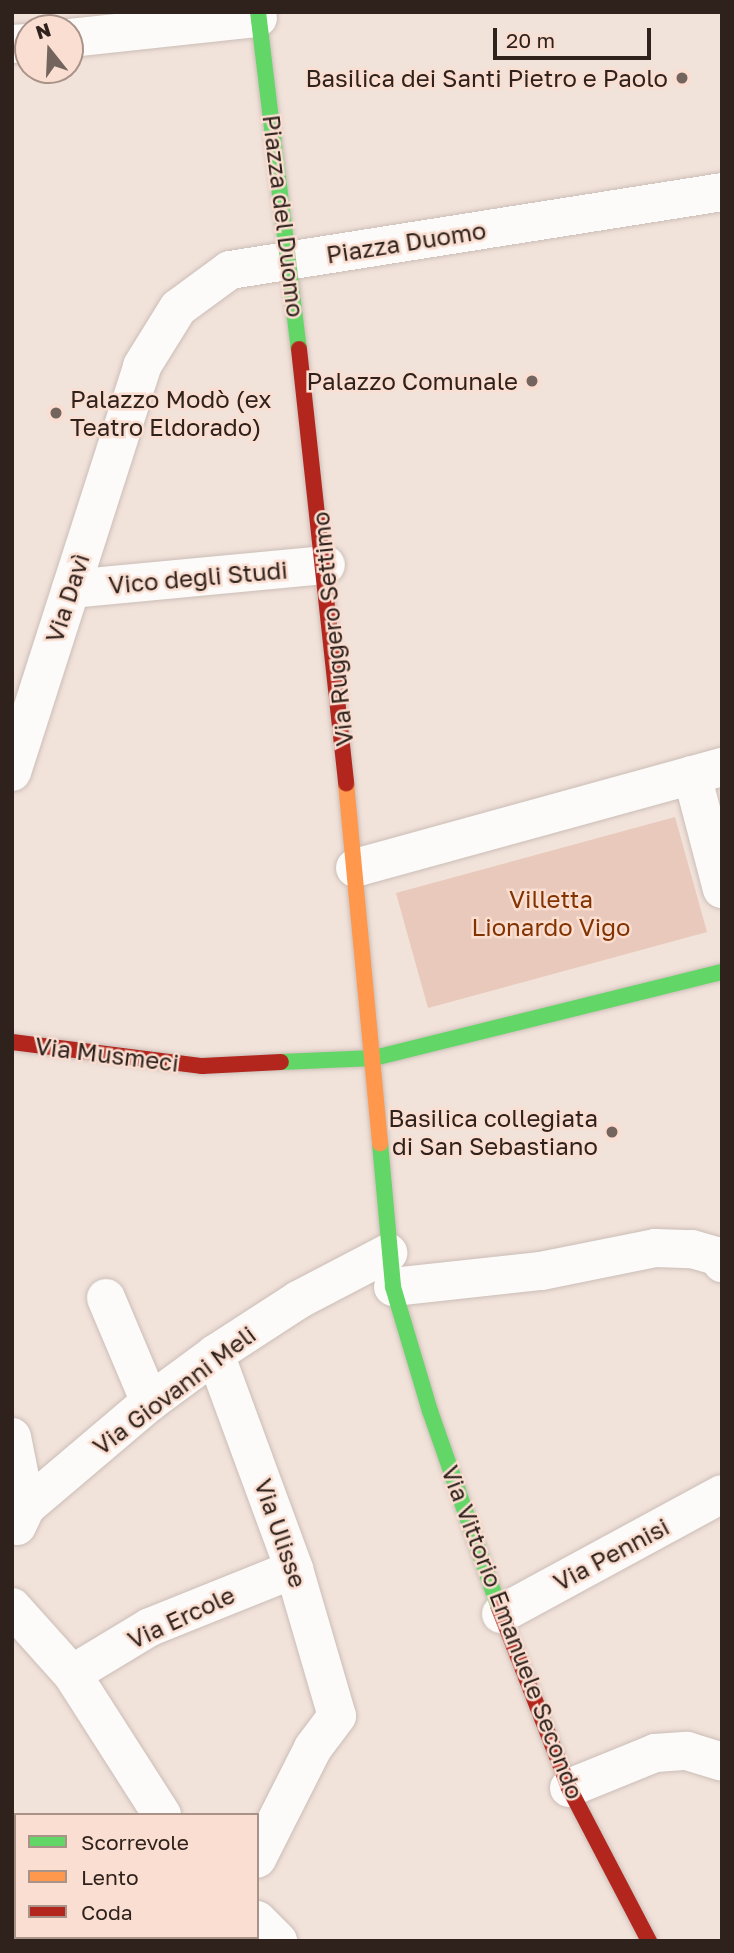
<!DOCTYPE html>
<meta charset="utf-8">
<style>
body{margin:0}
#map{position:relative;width:734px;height:1953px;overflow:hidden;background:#f1e2da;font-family:"Golos Text",sans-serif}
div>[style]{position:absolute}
.green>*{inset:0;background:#e9c9bb}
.roads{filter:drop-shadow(0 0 2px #cbbeb7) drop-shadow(0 0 2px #cbbeb7)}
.street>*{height:38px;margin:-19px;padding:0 19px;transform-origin:19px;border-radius:19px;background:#fdfbf9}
.fast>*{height:16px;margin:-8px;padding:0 8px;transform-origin:8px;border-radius:8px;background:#63d668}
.slow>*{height:16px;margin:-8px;padding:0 8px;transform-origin:8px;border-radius:8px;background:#ff974d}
.jam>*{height:16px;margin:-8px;padding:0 8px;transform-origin:8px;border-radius:8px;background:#b3261e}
.dots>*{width:19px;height:19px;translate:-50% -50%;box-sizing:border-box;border:4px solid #faded1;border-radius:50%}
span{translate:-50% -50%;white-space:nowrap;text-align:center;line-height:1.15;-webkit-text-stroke:5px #faded1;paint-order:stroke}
.poi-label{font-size:24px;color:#2f221c}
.right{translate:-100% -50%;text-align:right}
.left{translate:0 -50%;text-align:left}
.street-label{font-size:24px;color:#2f221c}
.park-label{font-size:24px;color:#833300}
.frame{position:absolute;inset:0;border:14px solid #2f221c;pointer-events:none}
.legend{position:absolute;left:14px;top:1813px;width:245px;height:126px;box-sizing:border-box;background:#faded1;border:2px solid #a99389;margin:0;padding:9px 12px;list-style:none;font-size:21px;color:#2f221c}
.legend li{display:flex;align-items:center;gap:14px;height:35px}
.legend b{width:35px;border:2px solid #a99389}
.north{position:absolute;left:14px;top:14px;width:70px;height:70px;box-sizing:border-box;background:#faded1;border:2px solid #a99389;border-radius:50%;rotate:342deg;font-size:19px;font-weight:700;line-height:28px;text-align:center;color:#2f221c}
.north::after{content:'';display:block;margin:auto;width:24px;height:32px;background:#73655e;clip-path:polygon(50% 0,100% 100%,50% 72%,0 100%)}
.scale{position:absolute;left:493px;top:28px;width:158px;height:32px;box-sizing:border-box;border:4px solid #2f221c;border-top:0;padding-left:9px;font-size:21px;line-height:24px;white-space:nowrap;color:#2f221c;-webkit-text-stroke:5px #faded1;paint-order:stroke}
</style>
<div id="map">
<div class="green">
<i style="clip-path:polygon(675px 817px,707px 932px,428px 1008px,396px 893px)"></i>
</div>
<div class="roads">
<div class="street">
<i style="left:70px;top:38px;width:189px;rotate:-6.1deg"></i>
<i style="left:12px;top:44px;width:16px;rotate:-4deg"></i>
<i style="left:71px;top:589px;width:256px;rotate:-5.4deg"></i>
<i style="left:12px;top:772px;width:426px;rotate:-72.2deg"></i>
<i style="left:142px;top:366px;width:68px;rotate:-58.2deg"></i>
<i style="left:178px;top:308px;width:64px;rotate:-36.2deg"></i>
<i style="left:230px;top:270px;width:498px;rotate:-9deg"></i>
<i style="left:692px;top:775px;width:118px;rotate:75.3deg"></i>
<i style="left:355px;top:868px;width:381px;rotate:-15.4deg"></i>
<i style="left:393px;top:1287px;width:149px;rotate:-6.2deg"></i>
<i style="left:541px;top:1271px;width:116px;rotate:-11.4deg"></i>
<i style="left:655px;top:1248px;width:37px;rotate:2deg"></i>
<i style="left:692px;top:1249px;width:26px;rotate:16deg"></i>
<i style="left:717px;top:1256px;width:9px;rotate:54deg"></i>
<i style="left:106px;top:1298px;width:113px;rotate:67.1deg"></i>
<i style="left:215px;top:1354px;width:229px;rotate:69.8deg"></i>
<i style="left:294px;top:1569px;width:153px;rotate:73.7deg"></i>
<i style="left:337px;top:1716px;width:40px;rotate:127deg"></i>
<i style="left:313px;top:1748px;width:124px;rotate:116.8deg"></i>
<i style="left:12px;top:1437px;width:71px;rotate:78.7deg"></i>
<i style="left:26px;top:1507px;width:21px;rotate:115deg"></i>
<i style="left:12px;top:1511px;width:15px;rotate:-16deg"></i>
<i style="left:26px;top:1507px;width:162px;rotate:-40.3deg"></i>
<i style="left:150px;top:1402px;width:81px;rotate:-36.4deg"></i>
<i style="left:215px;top:1354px;width:99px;rotate:-33deg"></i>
<i style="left:298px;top:1300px;width:102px;rotate:-27.6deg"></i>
<i style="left:12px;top:1607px;width:90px;rotate:48.2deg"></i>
<i style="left:72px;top:1674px;width:167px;rotate:57.4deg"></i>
<i style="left:501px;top:1614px;width:251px;rotate:-28.5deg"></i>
<i style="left:72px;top:1674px;width:91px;rotate:-31.1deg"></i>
<i style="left:150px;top:1627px;width:155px;rotate:-21.9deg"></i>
<i style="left:569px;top:1788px;width:93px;rotate:-22.1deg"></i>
<i style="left:655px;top:1753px;width:32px;rotate:-4deg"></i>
<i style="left:687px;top:1751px;width:37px;rotate:17deg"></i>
<i style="left:257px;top:1920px;width:30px;rotate:45deg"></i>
<i style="left:140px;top:1941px;width:4px;rotate:-76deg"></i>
</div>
<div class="fast">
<i style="left:258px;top:12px;width:339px;rotate:83.1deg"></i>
<i style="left:281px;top:1062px;width:93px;rotate:-2.5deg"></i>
<i style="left:374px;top:1058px;width:358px;rotate:-13.9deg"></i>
<i style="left:380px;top:1143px;width:145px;rotate:84.8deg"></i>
<i style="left:393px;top:1287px;width:129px;rotate:73.4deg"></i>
<i style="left:430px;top:1411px;width:209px;rotate:70.7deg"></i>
</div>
<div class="slow">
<i style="left:346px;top:783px;width:362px;rotate:84.6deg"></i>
</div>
<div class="jam">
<i style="left:299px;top:349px;width:437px;rotate:83.8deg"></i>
<i style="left:12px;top:1042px;width:192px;rotate:7.2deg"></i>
<i style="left:202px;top:1066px;width:79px;rotate:-2.9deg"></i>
<i style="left:499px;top:1608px;width:193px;rotate:68.7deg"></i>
<i style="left:569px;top:1788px;width:173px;rotate:62.4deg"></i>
</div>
</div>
<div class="dots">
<i style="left:682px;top:78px;background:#73655e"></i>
<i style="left:532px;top:381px;background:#73655e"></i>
<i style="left:56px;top:413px;background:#73655e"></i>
<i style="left:612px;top:1132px;background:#73655e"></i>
</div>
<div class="poi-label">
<span class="right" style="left:668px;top:78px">Basilica dei Santi Pietro e Paolo</span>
<span class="right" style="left:518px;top:381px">Palazzo Comunale</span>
<span class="left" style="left:70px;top:413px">Palazzo Modò (ex<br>Teatro Eldorado)</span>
<span class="right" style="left:598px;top:1132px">Basilica collegiata<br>di San Sebastiano</span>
</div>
<div class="street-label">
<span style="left:284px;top:216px;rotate:83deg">Piazza del Duomo</span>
<span style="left:406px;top:242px;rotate:-9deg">Piazza Duomo</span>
<span style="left:198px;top:577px;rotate:-5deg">Vico degli Studi</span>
<span style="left:67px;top:598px;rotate:-72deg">Via Davì</span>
<span style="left:332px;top:629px;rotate:-96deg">Via Ruggero Settimo</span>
<span style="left:107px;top:1054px;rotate:7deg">Via Musmeci</span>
<span style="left:174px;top:1390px;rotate:-37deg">Via Giovanni Meli</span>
<span style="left:281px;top:1533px;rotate:71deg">Via Ulisse</span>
<span style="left:611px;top:1554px;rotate:-28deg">Via Pennisi</span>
<span style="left:181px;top:1617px;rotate:-25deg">Via Ercole</span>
<span style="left:513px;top:1632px;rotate:69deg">Via Vittorio Emanuele Secondo</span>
</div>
<div class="park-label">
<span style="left:551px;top:913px">Villetta<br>Lionardo Vigo</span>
</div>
<div class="frame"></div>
<ul class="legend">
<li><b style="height:9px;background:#63d668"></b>Scorrevole</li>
<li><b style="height:9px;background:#ff974d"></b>Lento</li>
<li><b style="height:9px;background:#b3261e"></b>Coda</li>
</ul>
<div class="north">N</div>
<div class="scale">20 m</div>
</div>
